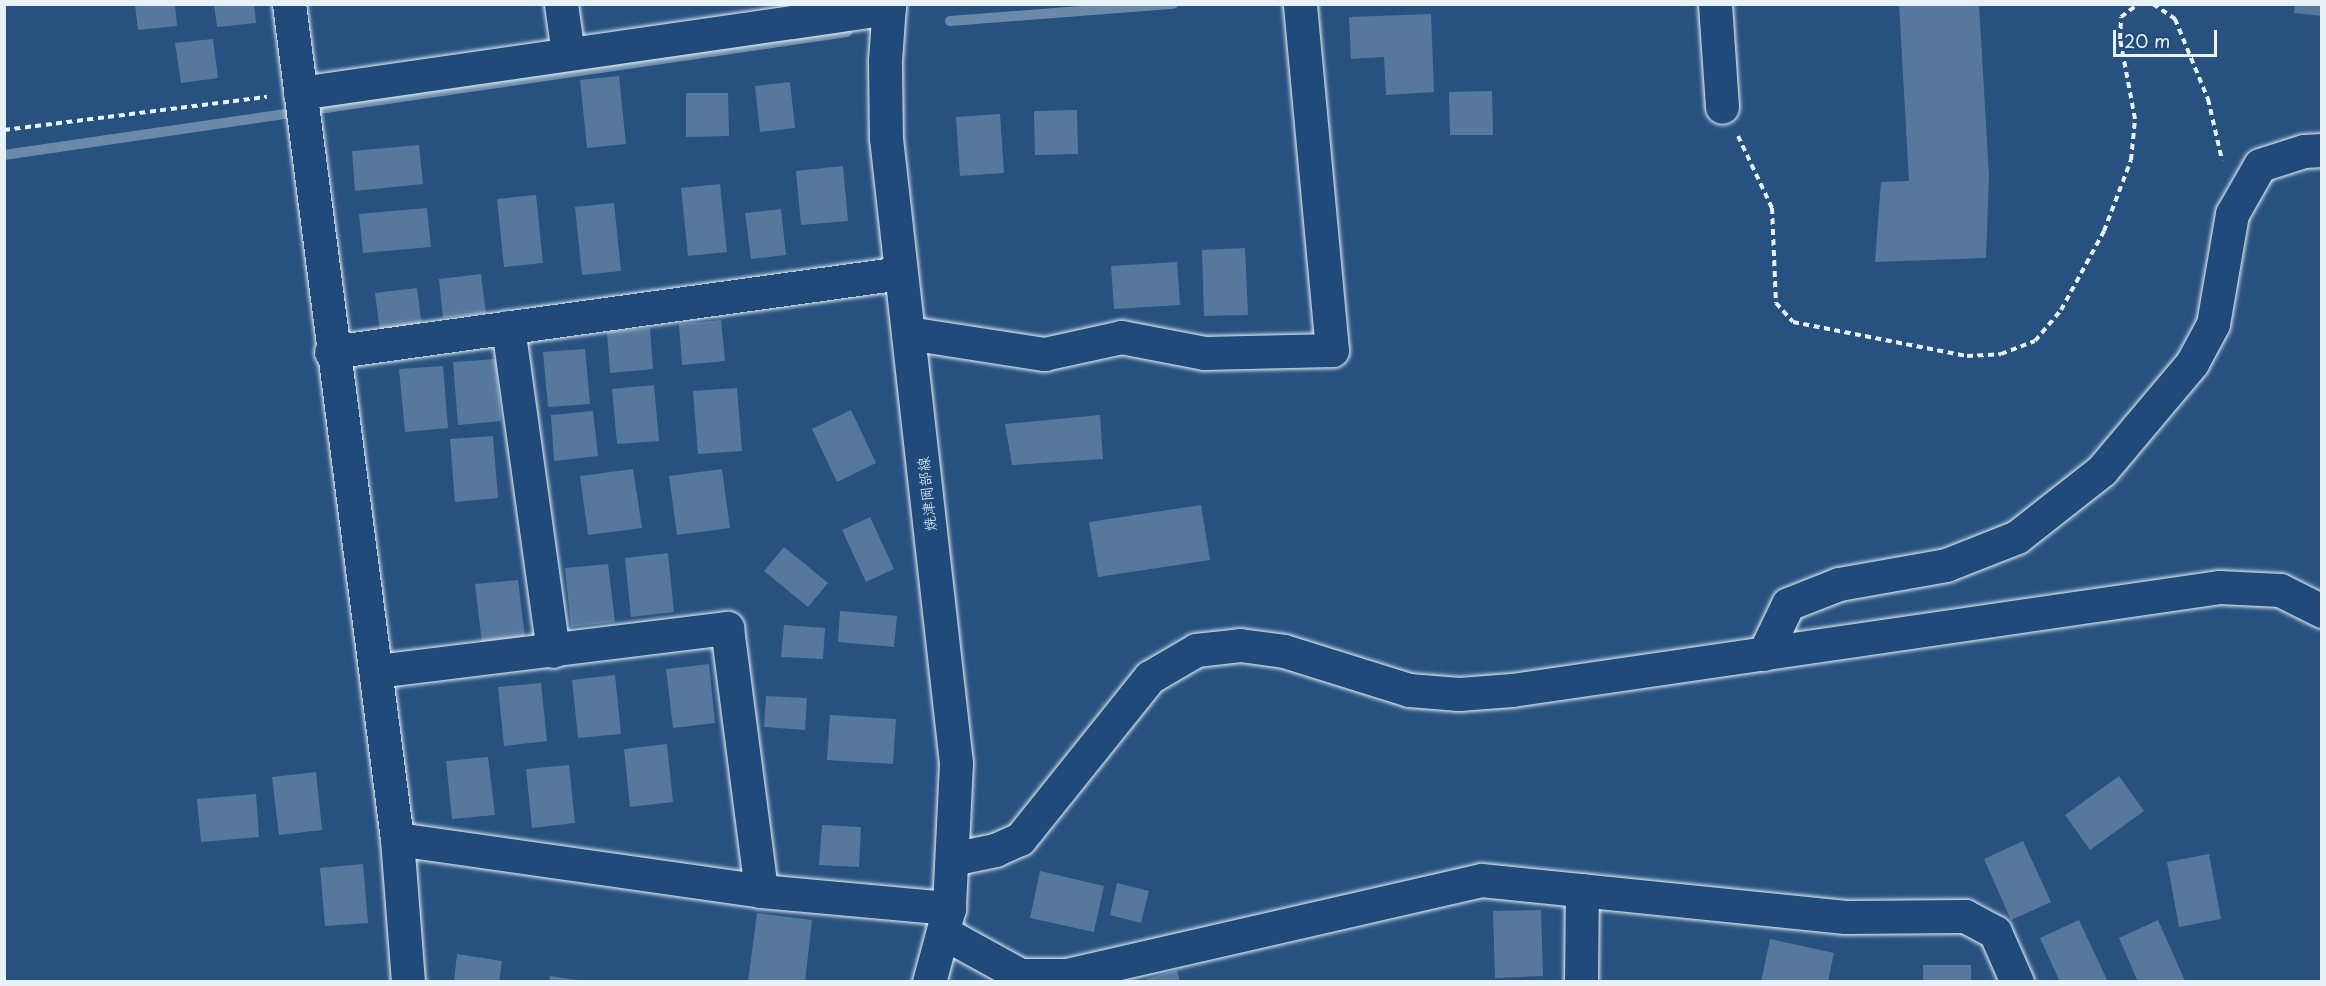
<!DOCTYPE html>
<meta charset="utf-8">
<style>
body{margin:0}
#map{position:relative;width:2326px;height:986px;overflow:hidden;background:#27517f;font-family:"Playpen Sans","Klee One",sans-serif}
div>[style]{position:absolute}
.stream>*{height:10px;margin:-5px;padding:0 5px;transform-origin:5px;border-radius:5px;background:#6b8aaa}
.building>*{inset:0;background:#57789d}
.path>*{height:4px;margin-top:-2px;transform-origin:0;background:repeating-linear-gradient(90deg,#e8f1f8 0 6px,transparent 0 10.5px)}
.roads{filter:drop-shadow(0 0 2px #e8f1f8) drop-shadow(0 0 2px #e8f1f8)}
.minor>*{height:33px;margin:-16.5px;padding:0 16.5px;transform-origin:16.5px;border-radius:16.5px;background:#1f4a7a}
.major>*{height:33px;margin:-16.5px;padding:0 16.5px;transform-origin:16.5px;border-radius:16.5px;background:#1f4a7a}
span{translate:-50% -50%;white-space:nowrap;text-align:center;line-height:1.15;-webkit-text-stroke:6px #1f4a7a;paint-order:stroke}
.street-label{font-size:15px;color:#e8f1f8}
.frame{position:absolute;inset:0;border:6px solid #e8f1f8;pointer-events:none}
.scale{position:absolute;left:2113px;top:30px;width:104px;height:27px;box-sizing:border-box;border:3px solid #e8f1f8;border-top:0;padding-left:8px;font-size:18px;line-height:21px;white-space:nowrap;color:#e8f1f8;-webkit-text-stroke:4px #1f4a7a;paint-order:stroke}
</style>
<div id="map">
<div class="stream">
<i style="left:950px;top:21px;width:224px;rotate:-4.4deg"></i>
<i style="left:4px;top:155px;width:852px;rotate:-8.3deg"></i>
</div>
<div class="building">
<i style="clip-path:polygon(214px 4px,254px 4px,256px 23px,217px 27px)"></i>
<i style="clip-path:polygon(1899px 4px,1979px 4px,1989px 176px,1986px 258px,1875px 262px,1881px 182px,1909px 181px)"></i>
<i style="clip-path:polygon(2295px 4px,2322px 4px,2322px 16px,2294px 13px)"></i>
<i style="clip-path:polygon(135px 5px,175px 5px,177px 26px,138px 30px)"></i>
<i style="clip-path:polygon(1431px 14px,1434px 92px,1386px 95px,1384px 57px,1351px 59px,1349px 17px)"></i>
<i style="clip-path:polygon(213px 39px,218px 78px,181px 83px,175px 43px)"></i>
<i style="clip-path:polygon(619px 76px,626px 144px,587px 148px,580px 80px)"></i>
<i style="clip-path:polygon(790px 82px,795px 128px,760px 132px,755px 86px)"></i>
<i style="clip-path:polygon(1492px 91px,1493px 135px,1450px 135px,1449px 92px)"></i>
<i style="clip-path:polygon(686px 93px,728px 93px,729px 136px,686px 137px)"></i>
<i style="clip-path:polygon(1077px 110px,1078px 154px,1035px 155px,1034px 111px)"></i>
<i style="clip-path:polygon(1000px 114px,1004px 173px,960px 176px,956px 117px)"></i>
<i style="clip-path:polygon(419px 145px,423px 184px,355px 191px,352px 151px)"></i>
<i style="clip-path:polygon(843px 166px,848px 221px,801px 225px,796px 171px)"></i>
<i style="clip-path:polygon(720px 184px,727px 252px,688px 256px,681px 188px)"></i>
<i style="clip-path:polygon(536px 195px,543px 263px,504px 267px,497px 199px)"></i>
<i style="clip-path:polygon(614px 203px,621px 271px,582px 275px,575px 207px)"></i>
<i style="clip-path:polygon(427px 208px,431px 247px,363px 253px,359px 214px)"></i>
<i style="clip-path:polygon(781px 209px,786px 255px,751px 259px,745px 213px)"></i>
<i style="clip-path:polygon(1245px 248px,1248px 315px,1204px 316px,1202px 250px)"></i>
<i style="clip-path:polygon(1177px 262px,1180px 305px,1114px 309px,1111px 266px)"></i>
<i style="clip-path:polygon(481px 274px,486px 313px,443px 318px,439px 279px)"></i>
<i style="clip-path:polygon(417px 288px,422px 327px,380px 332px,375px 293px)"></i>
<i style="clip-path:polygon(721px 320px,725px 361px,682px 365px,679px 324px)"></i>
<i style="clip-path:polygon(650px 328px,653px 369px,610px 373px,607px 332px)"></i>
<i style="clip-path:polygon(585px 349px,590px 404px,548px 407px,543px 352px)"></i>
<i style="clip-path:polygon(496px 359px,501px 421px,458px 425px,453px 362px)"></i>
<i style="clip-path:polygon(443px 366px,448px 428px,405px 432px,399px 369px)"></i>
<i style="clip-path:polygon(654px 385px,659px 441px,617px 444px,612px 389px)"></i>
<i style="clip-path:polygon(737px 388px,742px 451px,698px 454px,693px 391px)"></i>
<i style="clip-path:polygon(851px 410px,876px 463px,837px 482px,812px 429px)"></i>
<i style="clip-path:polygon(593px 411px,598px 456px,554px 461px,551px 415px)"></i>
<i style="clip-path:polygon(1100px 415px,1103px 459px,1012px 465px,1005px 424px)"></i>
<i style="clip-path:polygon(493px 436px,498px 498px,455px 502px,450px 439px)"></i>
<i style="clip-path:polygon(633px 469px,642px 528px,588px 535px,580px 476px)"></i>
<i style="clip-path:polygon(722px 469px,730px 528px,677px 535px,669px 476px)"></i>
<i style="clip-path:polygon(1201px 505px,1210px 560px,1098px 577px,1089px 522px)"></i>
<i style="clip-path:polygon(870px 517px,894px 569px,866px 582px,842px 530px)"></i>
<i style="clip-path:polygon(784px 547px,828px 583px,808px 607px,764px 571px)"></i>
<i style="clip-path:polygon(668px 553px,674px 612px,631px 617px,625px 558px)"></i>
<i style="clip-path:polygon(608px 564px,615px 622px,571px 627px,565px 568px)"></i>
<i style="clip-path:polygon(518px 580px,525px 638px,482px 643px,475px 584px)"></i>
<i style="clip-path:polygon(840px 611px,897px 616px,894px 647px,838px 642px)"></i>
<i style="clip-path:polygon(784px 625px,825px 628px,823px 659px,781px 657px)"></i>
<i style="clip-path:polygon(709px 664px,715px 723px,673px 728px,666px 669px)"></i>
<i style="clip-path:polygon(615px 675px,621px 734px,578px 738px,572px 680px)"></i>
<i style="clip-path:polygon(541px 683px,547px 741px,504px 746px,498px 687px)"></i>
<i style="clip-path:polygon(766px 696px,807px 698px,805px 730px,764px 727px)"></i>
<i style="clip-path:polygon(830px 715px,896px 719px,893px 764px,827px 760px)"></i>
<i style="clip-path:polygon(667px 744px,673px 802px,630px 807px,624px 749px)"></i>
<i style="clip-path:polygon(488px 757px,495px 815px,452px 819px,446px 761px)"></i>
<i style="clip-path:polygon(569px 765px,575px 823px,532px 828px,526px 769px)"></i>
<i style="clip-path:polygon(316px 772px,322px 830px,279px 835px,272px 777px)"></i>
<i style="clip-path:polygon(2119px 776px,2144px 811px,2090px 850px,2065px 815px)"></i>
<i style="clip-path:polygon(256px 794px,259px 837px,201px 842px,197px 799px)"></i>
<i style="clip-path:polygon(822px 825px,861px 827px,859px 867px,819px 865px)"></i>
<i style="clip-path:polygon(2023px 841px,2051px 902px,2011px 920px,1984px 859px)"></i>
<i style="clip-path:polygon(2209px 854px,2221px 919px,2179px 927px,2167px 862px)"></i>
<i style="clip-path:polygon(363px 864px,368px 923px,325px 926px,320px 868px)"></i>
<i style="clip-path:polygon(1040px 871px,1104px 886px,1094px 932px,1030px 918px)"></i>
<i style="clip-path:polygon(1117px 883px,1149px 891px,1141px 923px,1110px 915px)"></i>
<i style="clip-path:polygon(1541px 910px,1543px 976px,1495px 978px,1493px 911px)"></i>
<i style="clip-path:polygon(757px 913px,812px 920px,805px 982px,748px 982px)"></i>
<i style="clip-path:polygon(2079px 920px,2107px 980px,2105px 982px,2060px 982px,2040px 938px)"></i>
<i style="clip-path:polygon(2158px 920px,2185px 981px,2184px 982px,2138px 982px,2119px 938px)"></i>
<i style="clip-path:polygon(1770px 939px,1834px 953px,1828px 982px,1761px 982px)"></i>
<i style="clip-path:polygon(457px 954px,502px 961px,499px 982px,454px 982px)"></i>
<i style="clip-path:polygon(1923px 965px,1971px 965px,1971px 982px,1923px 982px)"></i>
<i style="clip-path:polygon(1177px 970px,1180px 982px,1147px 982px,1146px 979px)"></i>
<i style="clip-path:polygon(550px 976px,577px 980px,577px 982px,549px 982px)"></i>
</div>
<div class="path">
<i style="left:2153px;top:4px;width:27px;rotate:34deg"></i>
<i style="left:2175px;top:19px;width:87px;rotate:67.6deg"></i>
<i style="left:2208px;top:99px;width:63px;rotate:77.1deg"></i>
<i style="left:4px;top:130px;width:265px;rotate:-7.2deg"></i>
<i style="left:1738px;top:136px;width:80px;rotate:64.7deg"></i>
<i style="left:1772px;top:208px;width:95px;rotate:87.6deg"></i>
<i style="left:1776px;top:303px;width:25px;rotate:48deg"></i>
<i style="left:1793px;top:322px;width:177px;rotate:11.1deg"></i>
<i style="left:1967px;top:356px;width:34px;rotate:-3deg"></i>
<i style="left:2001px;top:354px;width:36px;rotate:-21deg"></i>
<i style="left:2035px;top:341px;width:40px;rotate:-50deg"></i>
<i style="left:2061px;top:310px;width:90px;rotate:-61.4deg"></i>
<i style="left:2104px;top:231px;width:76px;rotate:-69.2deg"></i>
<i style="left:2131px;top:160px;width:41px;rotate:-84.4deg"></i>
<i style="left:2135px;top:119px;width:81px;rotate:-100.6deg"></i>
<i style="left:2120px;top:39px;width:22px;rotate:-87deg"></i>
<i style="left:2121px;top:17px;width:21px;rotate:-37deg"></i>
</div>
<div class="roads">
<div class="minor">
<i style="left:289px;top:4px;width:842px;rotate:82.63deg"></i>
<i style="left:397px;top:839px;width:143px;rotate:85.6deg"></i>
<i style="left:561px;top:4px;width:50px;rotate:82deg"></i>
<i style="left:1715px;top:4px;width:103px;rotate:86.1deg"></i>
<i style="left:300px;top:93px;width:595px;rotate:-8.21deg"></i>
<i style="left:508px;top:327px;width:327px;rotate:82.1deg"></i>
<i style="left:908px;top:333px;width:138px;rotate:8.8deg"></i>
<i style="left:1044px;top:354px;width:79px;rotate:-12.4deg"></i>
<i style="left:1121px;top:337px;width:85px;rotate:10.9deg"></i>
<i style="left:1204px;top:353px;width:128px;rotate:-1.3deg"></i>
<i style="left:1332px;top:350px;width:347px;rotate:-95.3deg"></i>
<i style="left:331px;top:352px;width:575px;rotate:-7.89deg"></i>
<i style="left:1764px;top:654px;width:55px;rotate:-64.4deg"></i>
<i style="left:1788px;top:604px;width:55px;rotate:-21.4deg"></i>
<i style="left:1839px;top:584px;width:109px;rotate:-10.1deg"></i>
<i style="left:1946px;top:565px;width:76px;rotate:-21.5deg"></i>
<i style="left:2017px;top:537px;width:108px;rotate:-38.2deg"></i>
<i style="left:2102px;top:470px;width:140px;rotate:-49.9deg"></i>
<i style="left:2192px;top:363px;width:44px;rotate:-61.7deg"></i>
<i style="left:2213px;top:324px;width:112px;rotate:-80.2deg"></i>
<i style="left:2232px;top:214px;width:56px;rotate:-60.3deg"></i>
<i style="left:2260px;top:165px;width:46px;rotate:-17.7deg"></i>
<i style="left:2304px;top:151px;width:18px;rotate:-3deg"></i>
<i style="left:376px;top:671px;width:354px;rotate:-7deg"></i>
<i style="left:727px;top:628px;width:265px;rotate:82.6deg"></i>
<i style="left:397px;top:839px;width:368px;rotate:8.1deg"></i>
<i style="left:761px;top:891px;width:189px;rotate:5.2deg"></i>
<i style="left:952px;top:859px;width:44px;rotate:-11.8deg"></i>
<i style="left:995px;top:850px;width:27px;rotate:-24deg"></i>
<i style="left:1020px;top:839px;width:208px;rotate:-51.3deg"></i>
<i style="left:1150px;top:677px;width:53px;rotate:-30.4deg"></i>
<i style="left:1196px;top:650px;width:44px;rotate:-6.5deg"></i>
<i style="left:1240px;top:645px;width:44px;rotate:7.8deg"></i>
<i style="left:1284px;top:651px;width:131px;rotate:17.3deg"></i>
<i style="left:1409px;top:690px;width:50px;rotate:4.6deg"></i>
<i style="left:1459px;top:694px;width:53px;rotate:-4.3deg"></i>
<i style="left:1512px;top:690px;width:714px;rotate:-8.29deg"></i>
<i style="left:2219px;top:587px;width:61px;rotate:2.8deg"></i>
<i style="left:2280px;top:590px;width:47px;rotate:26.6deg"></i>
<i style="left:944px;top:933px;width:87px;rotate:28.9deg"></i>
<i style="left:1020px;top:975px;width:47px"></i>
<i style="left:1067px;top:975px;width:425px;rotate:-12.9deg"></i>
<i style="left:1481px;top:880px;width:366px;rotate:5.8deg"></i>
<i style="left:1845px;top:917px;width:120px;rotate:-0.5deg"></i>
<i style="left:1965px;top:916px;width:34px;rotate:28deg"></i>
<i style="left:1995px;top:932px;width:55px;rotate:66.3deg"></i>
<i style="left:1581px;top:982px;width:92px;rotate:-89.4deg"></i>
</div>
<div class="major">
<i style="left:889px;top:4px;width:57px;rotate:94deg"></i>
<i style="left:885px;top:61px;width:77px;rotate:89.3deg"></i>
<i style="left:886px;top:138px;width:629px;rotate:83.61deg"></i>
<i style="left:956px;top:763px;width:145px;rotate:92.8deg"></i>
<i style="left:949px;top:908px;width:77px;rotate:105.1deg"></i>
</div>
</div>
<div class="street-label">
<span style="left:926px;top:494px;rotate:-96deg">焼津岡部線</span>
</div>
<div class="frame"></div>
<div class="scale">20 m</div>
</div>
